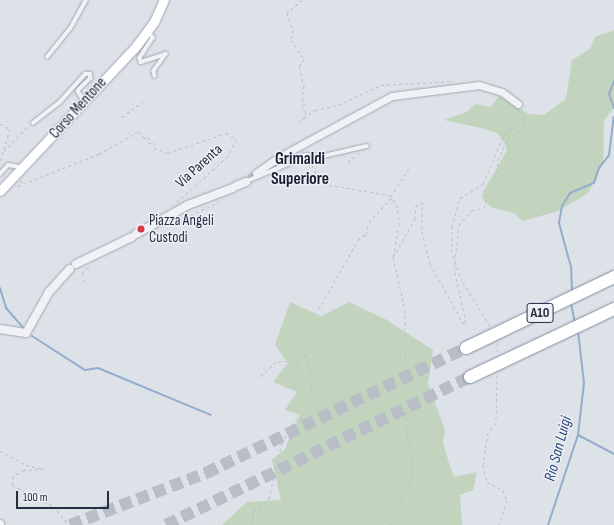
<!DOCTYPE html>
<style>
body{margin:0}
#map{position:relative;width:614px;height:525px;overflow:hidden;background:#dde1e8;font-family:"Sofia Sans Condensed",sans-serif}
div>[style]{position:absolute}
.green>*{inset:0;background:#c2d3be}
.stream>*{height:2px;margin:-1px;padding:0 1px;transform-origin:1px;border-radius:1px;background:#95adcc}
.minor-tunnel>*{height:7px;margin-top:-3.5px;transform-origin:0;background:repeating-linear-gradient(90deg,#b8bdc6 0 7px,transparent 0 10.5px)}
.motorway-tunnel>*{height:12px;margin-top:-6px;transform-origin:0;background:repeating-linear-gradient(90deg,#b8bdc6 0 12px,transparent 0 18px)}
.path>*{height:1px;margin-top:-0.5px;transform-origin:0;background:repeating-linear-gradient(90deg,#bbbfc7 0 3px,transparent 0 6px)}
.roads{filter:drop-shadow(0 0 1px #a2a8b2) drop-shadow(0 0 1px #a2a8b2)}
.service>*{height:3.5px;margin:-1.75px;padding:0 1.75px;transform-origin:1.75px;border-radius:1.75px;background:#f0f2f6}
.minor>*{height:7px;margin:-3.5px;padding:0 3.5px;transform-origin:3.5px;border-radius:3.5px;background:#f0f2f6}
.tertiary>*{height:8px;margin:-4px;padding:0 4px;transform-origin:4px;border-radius:4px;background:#f0f2f6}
.secondary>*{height:9px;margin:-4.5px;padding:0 4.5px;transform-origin:4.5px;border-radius:4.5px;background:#fff}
.bridges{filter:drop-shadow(0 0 1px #838da0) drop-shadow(0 0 1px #838da0)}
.motorway-bridge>*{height:12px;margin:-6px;padding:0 6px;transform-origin:6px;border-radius:6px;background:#fff}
.dots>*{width:11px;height:11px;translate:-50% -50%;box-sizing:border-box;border:2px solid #edf0f6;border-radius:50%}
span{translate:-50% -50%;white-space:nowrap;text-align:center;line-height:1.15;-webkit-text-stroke:3px #edf0f6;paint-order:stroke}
.shield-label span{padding:1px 3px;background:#edf0f6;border:1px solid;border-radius:3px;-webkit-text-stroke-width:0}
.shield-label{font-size:14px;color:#252e40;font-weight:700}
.street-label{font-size:15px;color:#252e40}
.poi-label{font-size:15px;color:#252e40}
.left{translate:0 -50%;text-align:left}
.water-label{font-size:16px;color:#2c4a78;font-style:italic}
.quarter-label{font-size:17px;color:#181f31;font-weight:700}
.scale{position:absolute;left:16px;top:491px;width:93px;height:18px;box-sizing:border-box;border:2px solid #252e40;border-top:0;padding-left:5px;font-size:12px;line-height:14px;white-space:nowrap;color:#252e40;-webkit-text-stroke:3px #edf0f6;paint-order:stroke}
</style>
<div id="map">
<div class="green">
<i style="clip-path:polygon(614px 30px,614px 108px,604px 120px,603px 164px,588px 193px,558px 211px,523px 221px,514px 213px,491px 207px,483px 200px,482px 194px,507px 150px,505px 143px,497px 133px,482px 128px,444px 120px,467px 112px,475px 104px,491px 107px,499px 96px,528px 114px,544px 115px,566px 99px,572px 60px,590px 49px,595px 37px)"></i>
<i style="clip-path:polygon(290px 302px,321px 316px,349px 302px,387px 320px,433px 350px,428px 384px,445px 430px,443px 443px,449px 463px,454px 477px,477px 472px,473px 490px,460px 495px,462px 525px,222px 525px,247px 502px,281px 500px,272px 460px,285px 449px,300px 415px,285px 410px,297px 392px,273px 382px,288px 363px,275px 345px)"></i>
</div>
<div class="stream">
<i style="left:614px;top:81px;width:14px;rotate:111deg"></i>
<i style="left:609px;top:94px;width:15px;rotate:70deg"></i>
<i style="left:0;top:288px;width:21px;rotate:73deg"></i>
<i style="left:6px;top:308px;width:28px;rotate:49deg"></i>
<i style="left:572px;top:292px;width:25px;rotate:-92deg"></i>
<i style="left:571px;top:267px;width:46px;rotate:-105.3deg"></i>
<i style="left:559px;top:223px;width:17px;rotate:-80deg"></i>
<i style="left:562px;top:206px;width:15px;rotate:-58deg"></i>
<i style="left:570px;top:193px;width:26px;rotate:-23deg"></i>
<i style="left:594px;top:183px;width:16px;rotate:-72deg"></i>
<i style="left:599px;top:168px;width:16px;rotate:-52deg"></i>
<i style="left:609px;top:155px;width:38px;rotate:-83deg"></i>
<i style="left:571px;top:303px;width:20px;rotate:79deg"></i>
<i style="left:32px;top:336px;width:63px;rotate:32.7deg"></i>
<i style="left:85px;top:370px;width:13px;rotate:-9deg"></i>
<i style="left:98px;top:368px;width:122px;rotate:22.6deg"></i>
<i style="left:578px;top:435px;width:41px;rotate:27.8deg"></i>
<i style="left:548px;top:525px;width:95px;rotate:-71.6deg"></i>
<i style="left:578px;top:435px;width:52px;rotate:-83.4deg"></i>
<i style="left:584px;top:383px;width:52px;rotate:-96.6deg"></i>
</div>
<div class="minor-tunnel">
<i style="left:249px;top:178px;width:9px;rotate:-36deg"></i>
</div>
<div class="motorway-tunnel">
<i style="left:70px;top:525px;width:146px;rotate:-20.9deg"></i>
<i style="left:206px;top:473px;width:288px;rotate:-25.7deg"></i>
<i style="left:166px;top:525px;width:338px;rotate:-26deg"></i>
</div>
<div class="path">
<i style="left:302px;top:0;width:20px;rotate:139deg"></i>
<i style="left:287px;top:13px;width:18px;rotate:71deg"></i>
<i style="left:293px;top:30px;width:10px;rotate:101deg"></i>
<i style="left:291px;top:40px;width:23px;rotate:56deg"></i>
<i style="left:304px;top:59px;width:9px;rotate:122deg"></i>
<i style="left:299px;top:67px;width:20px;rotate:75deg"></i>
<i style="left:304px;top:86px;width:13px;rotate:99deg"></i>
<i style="left:302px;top:99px;width:6px;rotate:59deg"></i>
<i style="left:305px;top:104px;width:5px;rotate:143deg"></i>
<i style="left:301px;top:107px;width:7px;rotate:45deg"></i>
<i style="left:306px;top:112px;width:8px;rotate:113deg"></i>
<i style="left:122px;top:117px;width:26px;rotate:-37deg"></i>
<i style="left:299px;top:122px;width:20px;rotate:-37deg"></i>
<i style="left:315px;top:110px;width:24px;rotate:-12deg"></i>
<i style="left:338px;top:105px;width:47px;rotate:-24.9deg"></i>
<i style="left:381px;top:85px;width:73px;rotate:-3.1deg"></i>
<i style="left:0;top:124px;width:11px;rotate:27deg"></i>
<i style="left:10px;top:129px;width:34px;rotate:107deg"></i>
<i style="left:4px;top:151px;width:35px;rotate:-46deg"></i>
<i style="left:348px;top:162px;width:15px;rotate:-37deg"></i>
<i style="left:312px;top:165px;width:9px;rotate:63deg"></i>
<i style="left:316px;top:173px;width:5px;rotate:158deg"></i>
<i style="left:311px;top:175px;width:7px;rotate:90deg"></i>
<i style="left:311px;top:182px;width:79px;rotate:9.5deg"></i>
<i style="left:389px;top:195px;width:13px;rotate:51deg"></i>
<i style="left:397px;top:205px;width:19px;rotate:84deg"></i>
<i style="left:399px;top:224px;width:34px;rotate:100deg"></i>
<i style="left:393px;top:257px;width:54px;rotate:77.2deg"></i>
<i style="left:405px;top:310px;width:121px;rotate:89.5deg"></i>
<i style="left:406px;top:431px;width:33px;rotate:78deg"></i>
<i style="left:413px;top:463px;width:17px;rotate:97deg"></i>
<i style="left:411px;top:480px;width:50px;rotate:115deg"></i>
<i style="left:22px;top:180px;width:7px;rotate:124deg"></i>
<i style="left:18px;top:186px;width:87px;rotate:-21.6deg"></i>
<i style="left:99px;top:154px;width:46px;rotate:-29.9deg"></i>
<i style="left:139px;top:131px;width:9px;rotate:54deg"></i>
<i style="left:144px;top:138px;width:5px;rotate:-11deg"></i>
<i style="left:149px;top:137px;width:6px;rotate:99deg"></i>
<i style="left:148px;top:143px;width:6px;rotate:-9deg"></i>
<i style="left:154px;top:142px;width:6px;rotate:90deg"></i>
<i style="left:154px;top:148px;width:15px;rotate:20deg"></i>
<i style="left:168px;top:153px;width:61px;rotate:-19deg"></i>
<i style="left:226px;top:133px;width:12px;rotate:31deg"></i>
<i style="left:236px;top:139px;width:19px;rotate:115deg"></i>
<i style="left:228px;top:156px;width:70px;rotate:137.9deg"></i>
<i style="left:391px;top:196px;width:37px;rotate:-57deg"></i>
<i style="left:174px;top:223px;width:50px;rotate:-25deg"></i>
<i style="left:393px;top:257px;width:44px;rotate:-59.9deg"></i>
<i style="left:415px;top:219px;width:13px;rotate:-86deg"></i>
<i style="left:416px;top:206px;width:7px;rotate:-34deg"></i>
<i style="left:422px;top:202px;width:30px;rotate:90deg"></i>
<i style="left:422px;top:232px;width:33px;rotate:76deg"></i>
<i style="left:430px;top:264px;width:68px;rotate:60.8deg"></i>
<i style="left:463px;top:323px;width:3px;rotate:-18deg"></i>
<i style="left:466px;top:322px;width:55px;rotate:-102.5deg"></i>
<i style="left:454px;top:268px;width:43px;rotate:-83.4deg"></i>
<i style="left:459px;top:225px;width:20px;rotate:-49deg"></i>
<i style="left:472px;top:210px;width:12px;rotate:-9deg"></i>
<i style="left:484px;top:208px;width:16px;rotate:-76deg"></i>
<i style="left:488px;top:192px;width:6px;rotate:-18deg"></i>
<i style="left:494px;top:190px;width:30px;rotate:-82deg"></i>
<i style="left:498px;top:160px;width:23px;rotate:-65deg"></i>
<i style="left:508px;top:139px;width:19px;rotate:-35deg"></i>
<i style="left:524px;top:128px;width:13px;rotate:-86deg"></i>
<i style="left:85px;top:282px;width:9px;rotate:-108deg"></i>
<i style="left:82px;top:273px;width:12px;rotate:-42deg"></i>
<i style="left:319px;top:309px;width:79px;rotate:-60.5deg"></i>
<i style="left:358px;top:240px;width:10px;rotate:-37deg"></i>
<i style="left:366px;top:234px;width:12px;rotate:-76deg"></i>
<i style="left:369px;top:222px;width:33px;rotate:-47deg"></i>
<i style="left:490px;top:326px;width:53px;rotate:-121.9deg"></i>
<i style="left:462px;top:281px;width:30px;rotate:-110deg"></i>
<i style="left:452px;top:253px;width:26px;rotate:-90deg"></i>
<i style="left:452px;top:227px;width:30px;rotate:-75deg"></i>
<i style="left:460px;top:198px;width:27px;rotate:-31deg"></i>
<i style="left:483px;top:184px;width:54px;rotate:-67.2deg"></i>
<i style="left:504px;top:134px;width:25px;rotate:-37deg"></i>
<i style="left:524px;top:119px;width:10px;rotate:-107deg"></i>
<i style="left:497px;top:343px;width:11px;rotate:85deg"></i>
<i style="left:497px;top:375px;width:48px;rotate:91.2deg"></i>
<i style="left:496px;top:423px;width:13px;rotate:129deg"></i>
<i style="left:488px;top:433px;width:32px;rotate:99deg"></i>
<i style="left:483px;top:465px;width:17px;rotate:77deg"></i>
<i style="left:487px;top:482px;width:18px;rotate:27deg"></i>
<i style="left:503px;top:490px;width:11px;rotate:68deg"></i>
<i style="left:507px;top:500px;width:26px;rotate:108deg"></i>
<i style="left:0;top:451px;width:30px;rotate:28deg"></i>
<i style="left:26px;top:465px;width:18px;rotate:13deg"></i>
<i style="left:44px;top:469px;width:20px;rotate:177deg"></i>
<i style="left:24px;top:470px;width:13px;rotate:151deg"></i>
<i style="left:13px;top:476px;width:9px;rotate:96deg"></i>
<i style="left:12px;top:485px;width:46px;rotate:27.1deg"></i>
<i style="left:53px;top:506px;width:25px;rotate:50deg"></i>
<i style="left:252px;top:525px;width:14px;rotate:-82deg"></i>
<i style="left:254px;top:511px;width:20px;rotate:-41deg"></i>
<i style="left:269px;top:498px;width:57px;rotate:-76.7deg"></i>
<i style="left:282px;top:443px;width:20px;rotate:-63deg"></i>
<i style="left:291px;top:425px;width:22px;rotate:-43deg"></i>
<i style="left:307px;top:410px;width:29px;rotate:-80deg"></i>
<i style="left:312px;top:381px;width:26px;rotate:-103deg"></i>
<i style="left:306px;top:356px;width:4px;rotate:180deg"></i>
<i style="left:302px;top:356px;width:4px;rotate:153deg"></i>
<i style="left:298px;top:358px;width:11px;rotate:100deg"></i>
<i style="left:296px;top:369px;width:12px;rotate:-138deg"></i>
<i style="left:287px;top:361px;width:11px;rotate:175deg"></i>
<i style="left:276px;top:362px;width:25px;rotate:138deg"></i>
</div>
<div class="roads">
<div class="service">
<i style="left:149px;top:31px;width:8px;rotate:60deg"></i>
<i style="left:153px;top:38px;width:24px;rotate:123deg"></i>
<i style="left:140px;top:58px;width:4px;rotate:76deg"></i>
<i style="left:141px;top:62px;width:26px;rotate:-18deg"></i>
<i style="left:166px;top:54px;width:21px;rotate:125deg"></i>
<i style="left:154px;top:71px;width:5px;rotate:79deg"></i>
<i style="left:47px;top:57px;width:36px;rotate:-51deg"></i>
<i style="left:70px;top:29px;width:33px;rotate:-61deg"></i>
<i style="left:33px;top:123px;width:33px;rotate:-38deg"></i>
<i style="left:59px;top:103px;width:39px;rotate:-48deg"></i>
<i style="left:85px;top:74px;width:5px"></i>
<i style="left:90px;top:74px;width:4px;rotate:76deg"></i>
<i style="left:91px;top:78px;width:18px;rotate:135deg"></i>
<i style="left:78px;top:91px;width:9px;rotate:58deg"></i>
<i style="left:315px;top:158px;width:53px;rotate:-13deg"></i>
<i style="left:0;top:174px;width:12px;rotate:-48deg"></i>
<i style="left:8px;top:165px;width:12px;rotate:9deg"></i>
<i style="left:247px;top:181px;width:63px;rotate:-22.5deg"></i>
</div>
<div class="minor">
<i style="left:256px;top:173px;width:28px;rotate:-35deg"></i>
<i style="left:279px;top:157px;width:128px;rotate:-28.4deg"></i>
<i style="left:392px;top:96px;width:88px;rotate:-7.2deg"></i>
<i style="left:479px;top:85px;width:24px;rotate:17deg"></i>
<i style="left:502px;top:92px;width:20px;rotate:37deg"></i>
</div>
<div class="tertiary">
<i style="left:305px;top:157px;width:10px;rotate:6deg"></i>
<i style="left:236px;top:186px;width:11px;rotate:-22deg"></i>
<i style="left:136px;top:234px;width:60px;rotate:-29.1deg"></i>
<i style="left:188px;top:205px;width:48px;rotate:-20.7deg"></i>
<i style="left:76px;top:264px;width:62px;rotate:-25.7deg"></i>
<i style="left:0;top:329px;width:26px;rotate:9deg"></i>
<i style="left:26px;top:333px;width:47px;rotate:-60.7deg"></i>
<i style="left:49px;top:292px;width:31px;rotate:-48deg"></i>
<i style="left:0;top:524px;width:1px;rotate:90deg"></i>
</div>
<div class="secondary">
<i style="left:0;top:191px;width:200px;rotate:-46.8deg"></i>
<i style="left:137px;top:45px;width:29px;rotate:-54deg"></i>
<i style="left:154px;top:22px;width:24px;rotate:-66deg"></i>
</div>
</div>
<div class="bridges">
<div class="motorway-bridge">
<i style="left:466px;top:348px;width:164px;rotate:-25.6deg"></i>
<i style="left:470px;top:377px;width:159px;rotate:-25.3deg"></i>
</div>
</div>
<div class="dots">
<i style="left:141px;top:229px;background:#d93647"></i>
</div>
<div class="shield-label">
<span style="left:540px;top:313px">A10</span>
</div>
<div class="street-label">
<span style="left:78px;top:108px;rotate:-48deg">Corso Mentone</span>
<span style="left:199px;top:166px;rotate:-42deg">Via Parenta</span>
</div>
<div class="poi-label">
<span class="left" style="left:149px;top:229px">Piazza Angeli<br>Custodi</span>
</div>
<div class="water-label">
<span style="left:559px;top:449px;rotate:-75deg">Rio San Luigi</span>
</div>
<div class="quarter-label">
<span style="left:300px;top:170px">Grimaldi<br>Superiore</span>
</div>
<div class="scale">100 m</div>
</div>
